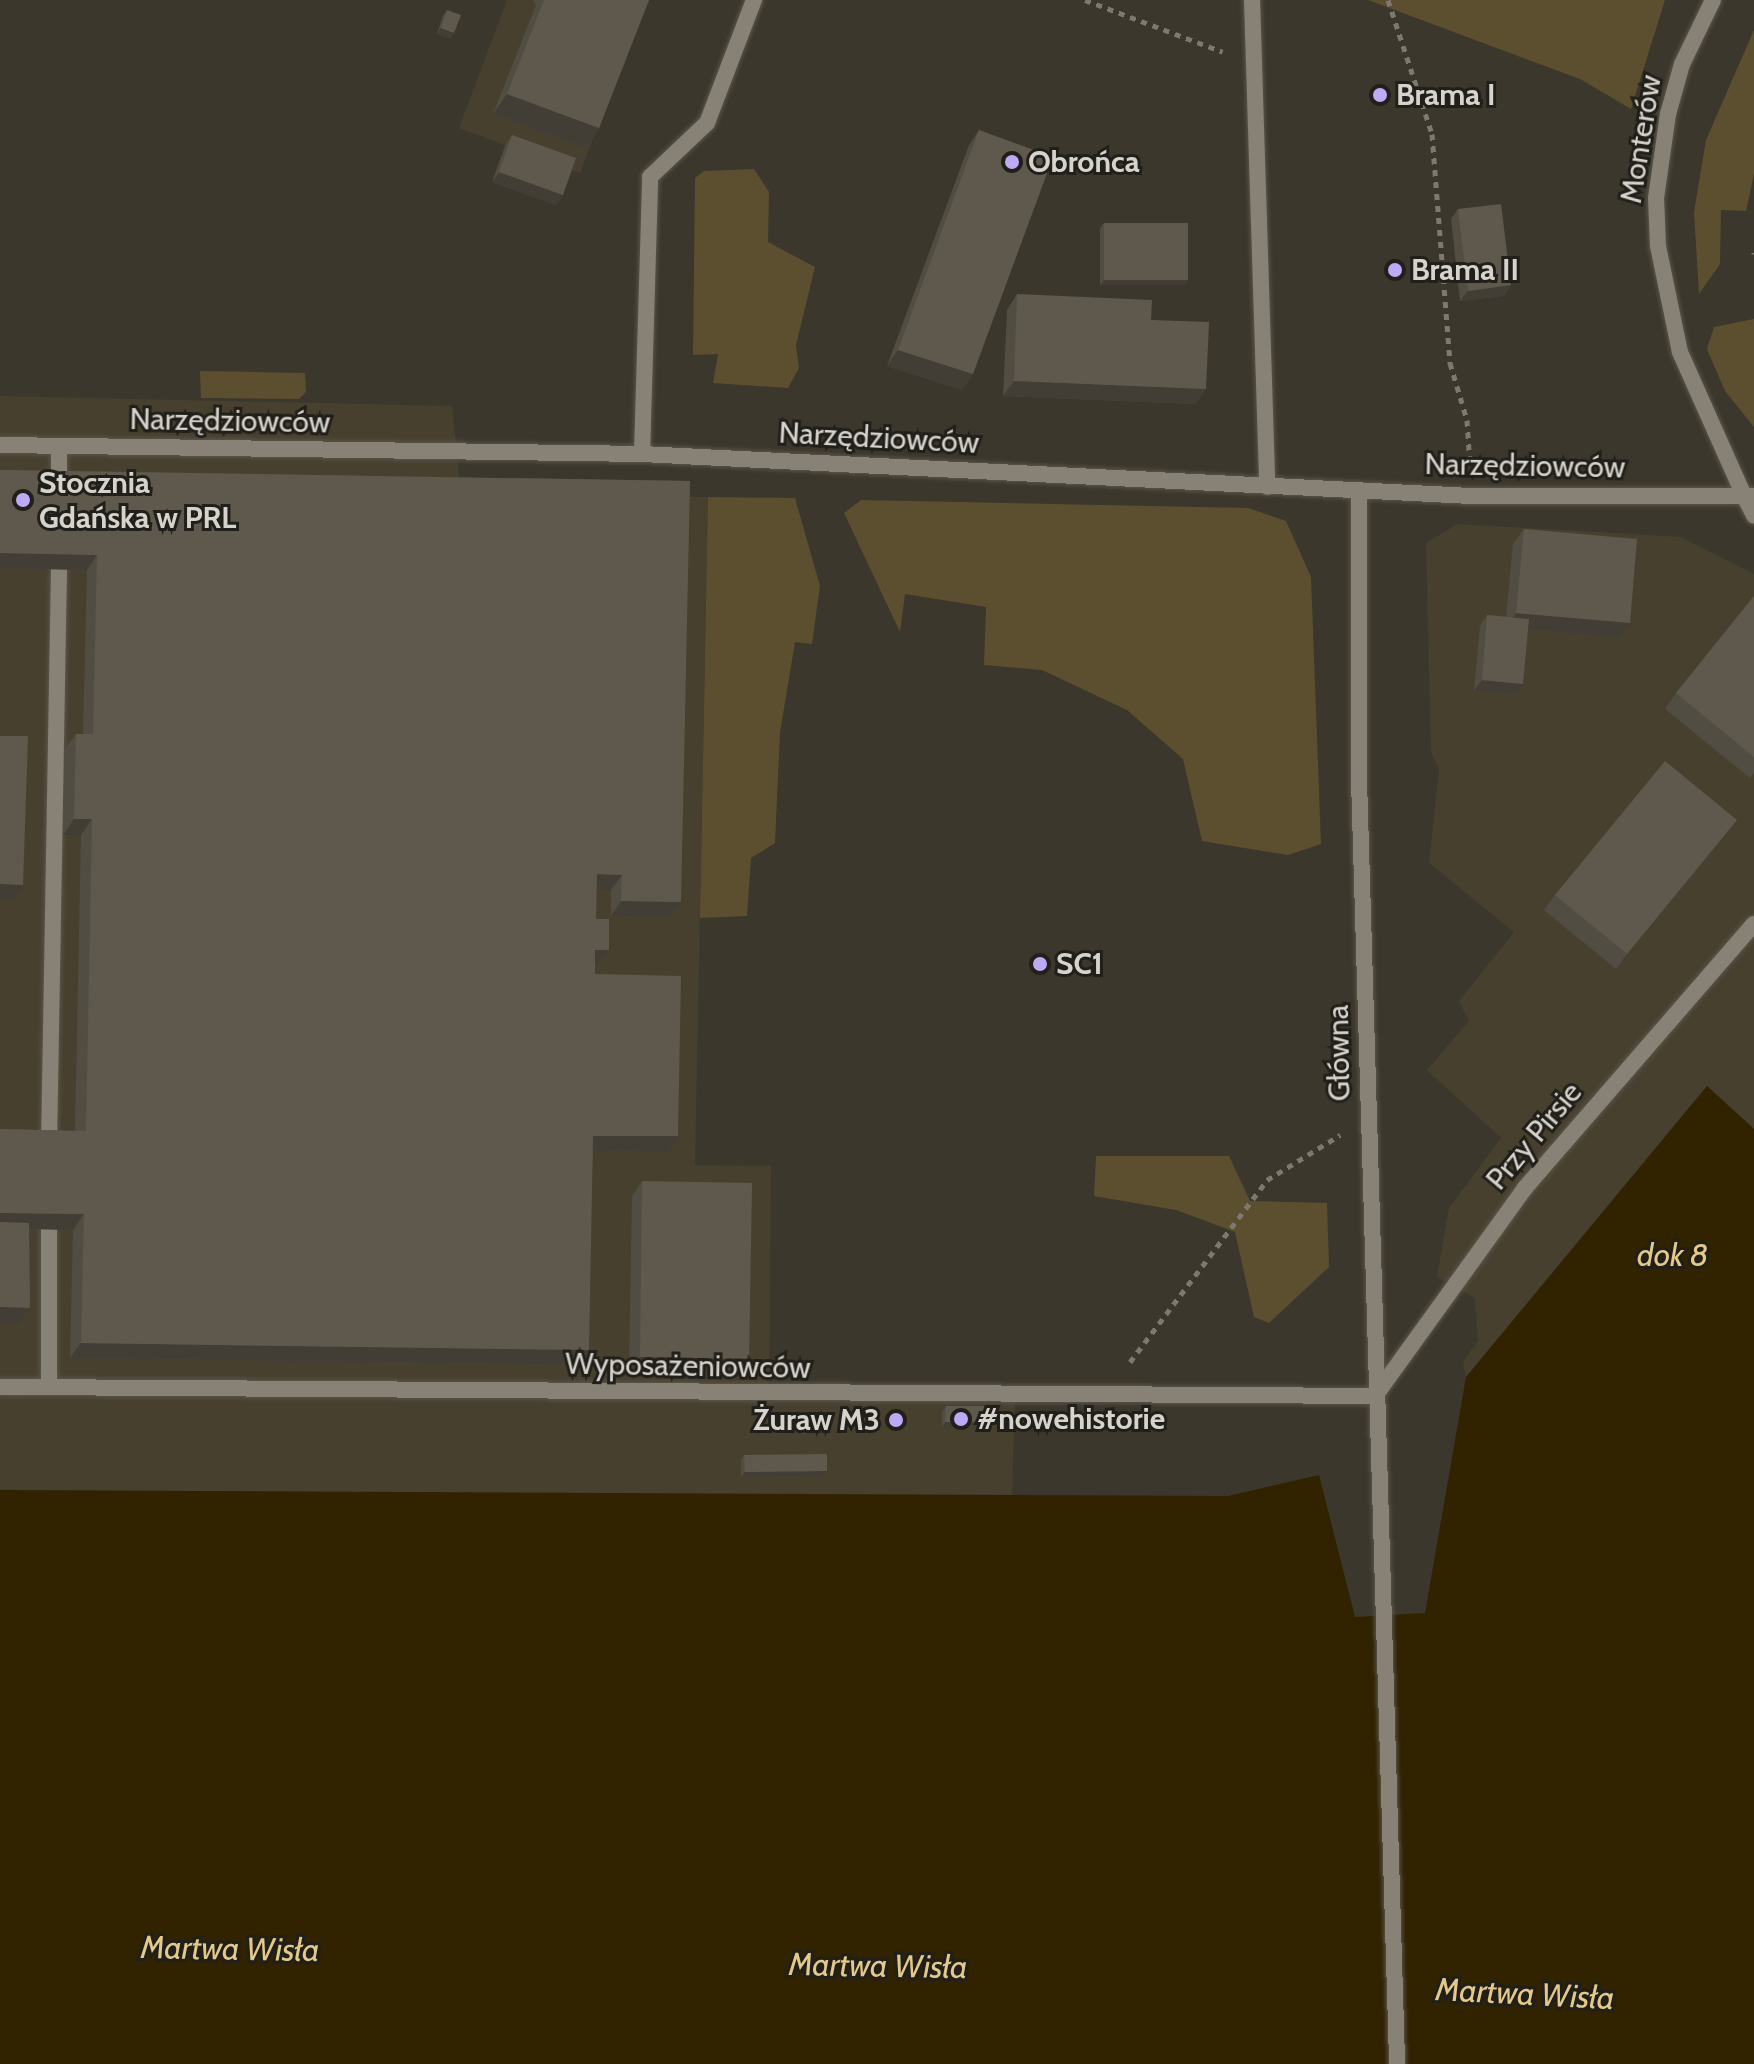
<!DOCTYPE html>
<meta charset="utf-8">
<style>
body{margin:0}
#map{position:relative;width:1754px;height:2064px;overflow:hidden;background:#3c372c;font-family:Cabin,sans-serif}
div>[style]{position:absolute}
.built>*{inset:0;background:#48402f}
.green>*{inset:0;background:#5c4f30}
.water>*{inset:0;background:#312300}
.path>*{height:5px;margin-top:-2.5px;transform-origin:0;background:repeating-linear-gradient(90deg,#7d7970 0 6px,transparent 0 12px)}
.roads{filter:drop-shadow(0 0 2px #59554b) drop-shadow(0 0 2px #59554b)}
.lane>*{height:16px;margin:-8px;padding:0 8px;transform-origin:8px;border-radius:8px;background:#888276}
.street>*{height:16px;margin:-8px;padding:0 8px;transform-origin:8px;border-radius:8px;background:#888276}
.wall>*{inset:0;background:#524d42}
.shaded-wall>*{inset:0;background:#423e36}
.building>*{inset:0;background:#5f594d}
.dots>*{width:22px;height:22px;translate:-50% -50%;box-sizing:border-box;border:4px solid #211f1a;border-radius:50%}
span{translate:-50% -50%;white-space:nowrap;text-align:center;line-height:1.15;-webkit-text-stroke:6px #211f1a;paint-order:stroke}
.poi-label{font-size:30px;color:#d6d3cc;font-weight:700}
.left{translate:0 -50%;text-align:left}
.right{translate:-100% -50%;text-align:right}
.street-label{font-size:30px;color:#d6d3cc}
.water-label{font-size:32px;color:#e5c98a;font-style:italic}
</style>
<div id="map">
<div class="built">
<i style="clip-path:polygon(507px 0,644px 0,580px 173px,459px 128px)"></i>
<i style="clip-path:polygon(0 396px,452px 406px,461px 494px,708px 497px,695px 1165px,771px 1166px,769px 1399px,1015px 1401px,1012px 1496px,0 1490px)"></i>
<i style="clip-path:polygon(1458px 524px,1680px 537px,1754px 574px,1754px 1129px,1707px 1086px,1466px 1377px,1463px 1362px,1478px 1341px,1475px 1298px,1437px 1277px,1449px 1208px,1501px 1138px,1427px 1070px,1469px 1021px,1459px 1001px,1514px 932px,1429px 863px,1439px 769px,1431px 752px,1426px 543px)"></i>
</div>
<div class="green">
<i style="clip-path:polygon(1368px 0,1665px 0,1631px 109px,1580px 79px)"></i>
<i style="clip-path:polygon(1754px 30px,1754px 174px,1746px 211px,1721px 210px,1720px 264px,1699px 294px,1694px 212px,1706px 140px)"></i>
<i style="clip-path:polygon(754px 169px,769px 192px,768px 242px,815px 267px,796px 345px,799px 368px,788px 388px,713px 383px,718px 354px,693px 355px,695px 178px,704px 171px)"></i>
<i style="clip-path:polygon(1754px 319px,1754px 427px,1725px 391px,1707px 349px,1714px 327px)"></i>
<i style="clip-path:polygon(200px 371px,305px 373px,306px 392px,299px 399px,201px 398px)"></i>
<i style="clip-path:polygon(708px 497px,795px 498px,820px 586px,812px 644px,795px 642px,780px 733px,775px 843px,751px 858px,747px 916px,700px 918px)"></i>
<i style="clip-path:polygon(861px 500px,1248px 508px,1286px 521px,1311px 577px,1321px 844px,1288px 855px,1202px 841px,1183px 759px,1127px 710px,1042px 670px,984px 665px,986px 607px,905px 594px,900px 632px,844px 513px)"></i>
<i style="clip-path:polygon(1096px 1156px,1229px 1156px,1250px 1201px,1327px 1203px,1329px 1267px,1269px 1323px,1254px 1317px,1235px 1232px,1176px 1210px,1094px 1196px)"></i>
</div>
<div class="water">
<i style="clip-path:polygon(1707px 1086px,1754px 1129px,1754px 2064px,0 2064px,0 1490px,1228px 1496px,1319px 1475px,1355px 1617px,1425px 1613px,1466px 1377px)"></i>
</div>
<div class="path">
<i style="left:1085px;top:0;width:147px;rotate:20.6deg"></i>
<i style="left:1388px;top:0;width:141px;rotate:71.8deg"></i>
<i style="left:1432px;top:134px;width:230px;rotate:85.5deg"></i>
<i style="left:1450px;top:363px;width:59px;rotate:73.4deg"></i>
<i style="left:1467px;top:420px;width:45px;rotate:86.2deg"></i>
<i style="left:1754px;top:252px;width:2px;rotate:90deg"></i>
<i style="left:1130px;top:1362px;width:228px;rotate:-53deg"></i>
<i style="left:1267px;top:1180px;width:86px;rotate:-31.7deg"></i>
</div>
<div class="roads">
<div class="lane">
<i style="left:1252px;top:0;width:487px;rotate:88.2deg"></i>
<i style="left:59px;top:446px;width:39px;rotate:90deg"></i>
<i style="left:1744px;top:496px;width:22px;rotate:63deg"></i>
<i style="left:49px;top:1146px;width:577px;rotate:-89.01deg"></i>
<i style="left:49px;top:1386px;width:157px;rotate:-90deg"></i>
<i style="left:0;top:1387px;width:19px"></i>
<i style="left:1375px;top:1396px;width:256px;rotate:-54.2deg"></i>
<i style="left:1525px;top:1188px;width:349px;rotate:-49.1deg"></i>
</div>
<div class="street">
<i style="left:1713px;top:0;width:71px;rotate:115.8deg"></i>
<i style="left:1682px;top:64px;width:52px;rotate:105.6deg"></i>
<i style="left:1668px;top:114px;width:85px;rotate:98.1deg"></i>
<i style="left:1656px;top:198px;width:48px;rotate:87.6deg"></i>
<i style="left:1658px;top:246px;width:108px;rotate:78.3deg"></i>
<i style="left:1680px;top:352px;width:158px;rotate:66deg"></i>
<i style="left:0;top:445px;width:642px;rotate:0.8deg"></i>
<i style="left:642px;top:454px;width:830px;rotate:2.9deg"></i>
<i style="left:1471px;top:496px;width:283px"></i>
<i style="left:642px;top:454px;width:277px;rotate:-88.3deg"></i>
<i style="left:650px;top:177px;width:79px;rotate:-43.5deg"></i>
<i style="left:707px;top:123px;width:132px;rotate:-69.1deg"></i>
<i style="left:1359px;top:490px;width:290px;rotate:90deg"></i>
<i style="left:1359px;top:780px;width:1285px;rotate:88.3deg"></i>
<i style="left:19px;top:1387px;width:1356px;rotate:0.38deg"></i>
</div>
</div>
<div class="wall">
<i style="clip-path:polygon(533px 0,649px 0,599px 128px,586px 148px,493px 114px,536px 5px)"></i>
<i style="clip-path:polygon(447px 10px,451px 39px,437px 34px,443px 16px)"></i>
<i style="clip-path:polygon(979px 130px,973px 374px,962px 390px,887px 366px,969px 145px)"></i>
<i style="clip-path:polygon(512px 135px,563px 195px,556px 205px,492px 182px,505px 146px)"></i>
<i style="clip-path:polygon(1458px 209px,1511px 285px,1504px 296px,1460px 301px,1451px 219px)"></i>
<i style="clip-path:polygon(1104px 223px,1188px 280px,1184px 285px,1100px 285px,1100px 228px)"></i>
<i style="clip-path:polygon(1017px 294px,1151px 320px,1206px 389px,1195px 404px,1003px 396px,1007px 310px)"></i>
<i style="clip-path:polygon(0 470px,690px 481px,670px 918px,611px 916px,611px 890px,596px 890px,596px 919px,609px 950px,598px 965px,595px 965px,595px 974px,668px 1152px,593px 1151px,578px 1365px,70px 1358px,73px 1230px,29px 1229px,19px 1323px,0 1129px,75px 1131px,81px 835px,63px 835px,65px 749px,76px 734px,83px 734px,87px 570px,0 568px)"></i>
<i style="clip-path:polygon(1524px 529px,1619px 638px,1528px 630px,1516px 695px,1474px 691px,1480px 626px,1487px 615px,1506px 617px,1513px 544px)"></i>
<i style="clip-path:polygon(1754px 596px,1754px 773px,1750px 778px,1665px 709px,1676px 693px)"></i>
<i style="clip-path:polygon(1726px 835px,1616px 969px,1544px 910px,1555px 895px)"></i>
<i style="clip-path:polygon(642px 1181px,738px 1374px,629px 1372px,632px 1196px)"></i>
<i style="clip-path:polygon(946px 1406px,980px 1428px,942px 1428px,942px 1411px)"></i>
<i style="clip-path:polygon(744px 1455px,827px 1471px,823px 1476px,741px 1477px,741px 1460px)"></i>
</div>
<div class="shaded-wall">
<i style="clip-path:polygon(441px 28px,454px 33px,451px 39px,437px 34px)"></i>
<i style="clip-path:polygon(507px 94px,599px 128px,586px 148px,493px 114px)"></i>
<i style="clip-path:polygon(499px 172px,563px 195px,556px 205px,492px 182px)"></i>
<i style="clip-path:polygon(1104px 280px,1188px 280px,1184px 285px,1100px 285px)"></i>
<i style="clip-path:polygon(1511px 285px,1504px 296px,1460px 301px,1468px 291px)"></i>
<i style="clip-path:polygon(898px 350px,973px 374px,962px 390px,887px 366px)"></i>
<i style="clip-path:polygon(1014px 381px,1206px 389px,1195px 404px,1003px 396px)"></i>
<i style="clip-path:polygon(0 553px,97px 555px,87px 570px,0 568px)"></i>
<i style="clip-path:polygon(1516px 613px,1630px 623px,1619px 638px,1506px 628px)"></i>
<i style="clip-path:polygon(1482px 680px,1523px 684px,1516px 695px,1474px 691px)"></i>
<i style="clip-path:polygon(74px 819px,92px 819px,81px 835px,63px 835px)"></i>
<i style="clip-path:polygon(1737px 820px,1726px 835px,1616px 969px,1627px 954px)"></i>
<i style="clip-path:polygon(597px 874px,622px 875px,611px 890px,586px 890px)"></i>
<i style="clip-path:polygon(0 884px,23px 885px,13px 900px,0 900px)"></i>
<i style="clip-path:polygon(621px 901px,681px 902px,670px 918px,611px 916px)"></i>
<i style="clip-path:polygon(595px 950px,609px 950px,598px 965px,584px 966px)"></i>
<i style="clip-path:polygon(593px 1136px,678px 1136px,668px 1152px,582px 1151px)"></i>
<i style="clip-path:polygon(0 1213px,84px 1214px,73px 1230px,0 1228px)"></i>
<i style="clip-path:polygon(0 1307px,30px 1308px,19px 1323px,0 1323px)"></i>
<i style="clip-path:polygon(81px 1343px,589px 1350px,578px 1365px,70px 1358px)"></i>
<i style="clip-path:polygon(640px 1357px,749px 1359px,738px 1374px,629px 1372px)"></i>
<i style="clip-path:polygon(945px 1422px,984px 1422px,980px 1428px,942px 1428px)"></i>
<i style="clip-path:polygon(827px 1471px,823px 1476px,741px 1477px,745px 1472px)"></i>
</div>
<div class="building">
<i style="clip-path:polygon(544px 0,649px 0,599px 128px,507px 94px)"></i>
<i style="clip-path:polygon(447px 10px,461px 15px,454px 33px,441px 28px)"></i>
<i style="clip-path:polygon(979px 130px,1053px 157px,973px 374px,898px 350px)"></i>
<i style="clip-path:polygon(512px 135px,576px 158px,563px 195px,499px 172px)"></i>
<i style="clip-path:polygon(1501px 204px,1511px 285px,1468px 291px,1458px 209px)"></i>
<i style="clip-path:polygon(1104px 223px,1188px 223px,1188px 280px,1104px 280px)"></i>
<i style="clip-path:polygon(1017px 294px,1152px 300px,1151px 320px,1209px 322px,1206px 389px,1014px 381px)"></i>
<i style="clip-path:polygon(0 470px,690px 481px,681px 902px,621px 901px,622px 875px,597px 874px,596px 919px,609px 919px,609px 950px,595px 950px,595px 974px,681px 976px,678px 1136px,593px 1136px,589px 1350px,81px 1343px,84px 1214px,0 1213px,0 1129px,86px 1131px,92px 819px,74px 819px,76px 734px,93px 734px,97px 555px,0 553px)"></i>
<i style="clip-path:polygon(1524px 529px,1637px 539px,1630px 623px,1516px 613px)"></i>
<i style="clip-path:polygon(1754px 596px,1754px 757px,1676px 693px)"></i>
<i style="clip-path:polygon(1487px 615px,1529px 619px,1523px 684px,1482px 680px)"></i>
<i style="clip-path:polygon(0 736px,28px 736px,23px 885px,0 884px)"></i>
<i style="clip-path:polygon(1665px 761px,1737px 820px,1627px 954px,1555px 895px)"></i>
<i style="clip-path:polygon(642px 1181px,752px 1183px,749px 1359px,640px 1357px)"></i>
<i style="clip-path:polygon(0 1222px,29px 1223px,30px 1308px,0 1307px)"></i>
<i style="clip-path:polygon(946px 1406px,984px 1406px,984px 1422px,945px 1422px)"></i>
<i style="clip-path:polygon(827px 1454px,827px 1471px,745px 1472px,744px 1455px)"></i>
</div>
<div class="dots">
<i style="left:1380px;top:95px;background:#bea9f5"></i>
<i style="left:1012px;top:162px;background:#bea9f5"></i>
<i style="left:1395px;top:270px;background:#bea9f5"></i>
<i style="left:23px;top:500px;background:#bea9f5"></i>
<i style="left:1040px;top:964px;background:#bea9f5"></i>
<i style="left:961px;top:1419px;background:#bea9f5"></i>
<i style="left:896px;top:1420px;background:#bea9f5"></i>
</div>
<div class="poi-label">
<span class="left" style="left:1396px;top:95px">Brama I</span>
<span class="left" style="left:1028px;top:162px">Obrońca</span>
<span class="left" style="left:1411px;top:270px">Brama II</span>
<span class="left" style="left:39px;top:500px">Stocznia<br>Gdańska w PRL</span>
<span class="left" style="left:1056px;top:964px">SC1</span>
<span class="left" style="left:977px;top:1419px">#nowehistorie</span>
<span class="right" style="left:880px;top:1420px">Żuraw M3</span>
</div>
<div class="street-label">
<span style="left:1641px;top:139px;rotate:-81deg">Monterów</span>
<span style="left:230px;top:421px;rotate:1deg">Narzędziowców</span>
<span style="left:879px;top:438px;rotate:3deg">Narzędziowców</span>
<span style="left:1525px;top:466px;rotate:1deg">Narzędziowców</span>
<span style="left:1339px;top:1053px;rotate:-91deg">Główna</span>
<span style="left:1534px;top:1136px;rotate:-50deg">Przy Pirsie</span>
<span style="left:688px;top:1366px;rotate:1deg">Wyposażeniowców</span>
</div>
<div class="water-label">
<span style="left:1673px;top:1255px">dok 8</span>
<span style="left:230px;top:1949px;rotate:1deg">Martwa Wisła</span>
<span style="left:878px;top:1966px;rotate:1deg">Martwa Wisła</span>
<span style="left:1525px;top:1994px;rotate:3deg">Martwa Wisła</span>
</div>
</div>
